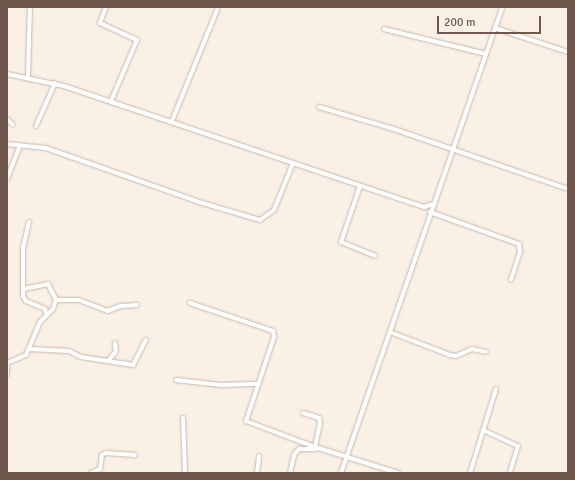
<!DOCTYPE html>
<style>
body{margin:0}
#map{position:relative;width:575px;height:480px;overflow:hidden;background:#faf0e6;font-family:Signika,sans-serif}
div>[style]{position:absolute}
.roads{filter:drop-shadow(0 0 1px #cab8ad) drop-shadow(0 0 1px #cab8ad)}
.street>*{height:4px;margin:-2px;padding:0 2px;transform-origin:2px;border-radius:2px;background:#fff}
span{translate:-50% -50%;white-space:nowrap;text-align:center;line-height:1.15;-webkit-text-stroke:3.5px #fdf5ec;paint-order:stroke}
.frame{position:absolute;inset:0;border:8px solid #70574d;pointer-events:none}
.scale{position:absolute;left:437px;top:16px;width:104px;height:18px;box-sizing:border-box;border:2px solid #70574d;border-top:0;padding-left:5px;font-size:12px;line-height:14px;white-space:nowrap;color:#70574d;-webkit-text-stroke:3px #fdf5ec;paint-order:stroke}
</style>
<div id="map">
<div class="roads">
<div class="street">
<i style="left:106px;top:7px;width:17px;rotate:111deg"></i>
<i style="left:100px;top:23px;width:41px;rotate:24.7deg"></i>
<i style="left:137px;top:40px;width:66px;rotate:113.1deg"></i>
<i style="left:495px;top:28px;width:77px;rotate:18.2deg"></i>
<i style="left:384px;top:29px;width:105px;rotate:13.8deg"></i>
<i style="left:7px;top:74px;width:58px;rotate:11.9deg"></i>
<i style="left:64px;top:86px;width:380px;rotate:18.6deg"></i>
<i style="left:424px;top:207px;width:9px;rotate:-18deg"></i>
<i style="left:28px;top:77px;width:70px;rotate:-88.4deg"></i>
<i style="left:319px;top:107px;width:75px;rotate:16.3deg"></i>
<i style="left:391px;top:128px;width:187px;rotate:19deg"></i>
<i style="left:7px;top:119px;width:8px;rotate:45deg"></i>
<i style="left:172px;top:121px;width:120px;rotate:-67.9deg"></i>
<i style="left:36px;top:126px;width:47px;rotate:-66.2deg"></i>
<i style="left:7px;top:144px;width:39px;rotate:6deg"></i>
<i style="left:46px;top:148px;width:162px;rotate:19.4deg"></i>
<i style="left:199px;top:202px;width:64px;rotate:16.4deg"></i>
<i style="left:260px;top:220px;width:17px;rotate:-36deg"></i>
<i style="left:274px;top:210px;width:51px;rotate:-68deg"></i>
<i style="left:7px;top:179px;width:36px;rotate:-69deg"></i>
<i style="left:360px;top:186px;width:59px;rotate:108.7deg"></i>
<i style="left:341px;top:242px;width:37px;rotate:22deg"></i>
<i style="left:430px;top:212px;width:95px;rotate:19.8deg"></i>
<i style="left:519px;top:244px;width:8px;rotate:83deg"></i>
<i style="left:520px;top:252px;width:29px;rotate:108deg"></i>
<i style="left:29px;top:222px;width:27px;rotate:103deg"></i>
<i style="left:23px;top:248px;width:48px;rotate:90deg"></i>
<i style="left:23px;top:296px;width:6px;rotate:59deg"></i>
<i style="left:26px;top:301px;width:21px;rotate:23deg"></i>
<i style="left:45px;top:309px;width:4px;rotate:76deg"></i>
<i style="left:23px;top:289px;width:25px;rotate:-11deg"></i>
<i style="left:48px;top:284px;width:18px;rotate:63deg"></i>
<i style="left:190px;top:303px;width:88px;rotate:18.6deg"></i>
<i style="left:273px;top:331px;width:6px;rotate:81deg"></i>
<i style="left:274px;top:337px;width:89px;rotate:108.4deg"></i>
<i style="left:246px;top:421px;width:74px;rotate:20.6deg"></i>
<i style="left:315px;top:447px;width:87px;rotate:17.4deg"></i>
<i style="left:390px;top:332px;width:64px;rotate:21deg"></i>
<i style="left:450px;top:355px;width:6px;rotate:9deg"></i>
<i style="left:456px;top:356px;width:17px;rotate:-24deg"></i>
<i style="left:472px;top:349px;width:14px;rotate:12deg"></i>
<i style="left:29px;top:349px;width:40px;rotate:2.9deg"></i>
<i style="left:69px;top:351px;width:13px;rotate:27deg"></i>
<i style="left:81px;top:357px;width:53px;rotate:8.7deg"></i>
<i style="left:133px;top:365px;width:28px;rotate:-63deg"></i>
<i style="left:109px;top:360px;width:11px;rotate:-52deg"></i>
<i style="left:116px;top:351px;width:8px;rotate:-97deg"></i>
<i style="left:7px;top:363px;width:21px;rotate:-23deg"></i>
<i style="left:26px;top:355px;width:36px;rotate:-67deg"></i>
<i style="left:40px;top:322px;width:18px;rotate:-45deg"></i>
<i style="left:53px;top:309px;width:9px;rotate:-72deg"></i>
<i style="left:56px;top:300px;width:23px"></i>
<i style="left:79px;top:300px;width:30px;rotate:21deg"></i>
<i style="left:107px;top:311px;width:15px;rotate:-20deg"></i>
<i style="left:121px;top:306px;width:16px;rotate:-4deg"></i>
<i style="left:7px;top:374px;width:11px;rotate:-90deg"></i>
<i style="left:176px;top:380px;width:45px;rotate:6.3deg"></i>
<i style="left:221px;top:385px;width:36px;rotate:-2deg"></i>
<i style="left:303px;top:413px;width:17px;rotate:17deg"></i>
<i style="left:319px;top:418px;width:5px;rotate:79deg"></i>
<i style="left:320px;top:423px;width:25px;rotate:102deg"></i>
<i style="left:183px;top:418px;width:55px;rotate:87.9deg"></i>
<i style="left:483px;top:430px;width:38px;rotate:25deg"></i>
<i style="left:518px;top:446px;width:28px;rotate:107deg"></i>
<i style="left:91px;top:473px;width:10px;rotate:-24deg"></i>
<i style="left:100px;top:469px;width:14px;rotate:-82deg"></i>
<i style="left:102px;top:455px;width:4px;rotate:-27deg"></i>
<i style="left:106px;top:453px;width:29px;rotate:4deg"></i>
<i style="left:257px;top:473px;width:17px;rotate:-83deg"></i>
<i style="left:290px;top:473px;width:18px;rotate:-77deg"></i>
<i style="left:294px;top:455px;width:8px;rotate:-50deg"></i>
<i style="left:299px;top:449px;width:17px"></i>
<i style="left:341px;top:473px;width:493px;rotate:-70.9deg"></i>
<i style="left:470px;top:473px;width:88px;rotate:-72.8deg"></i>
</div>
</div>
<div class="frame"></div>
<div class="scale">200 m</div>
</div>
